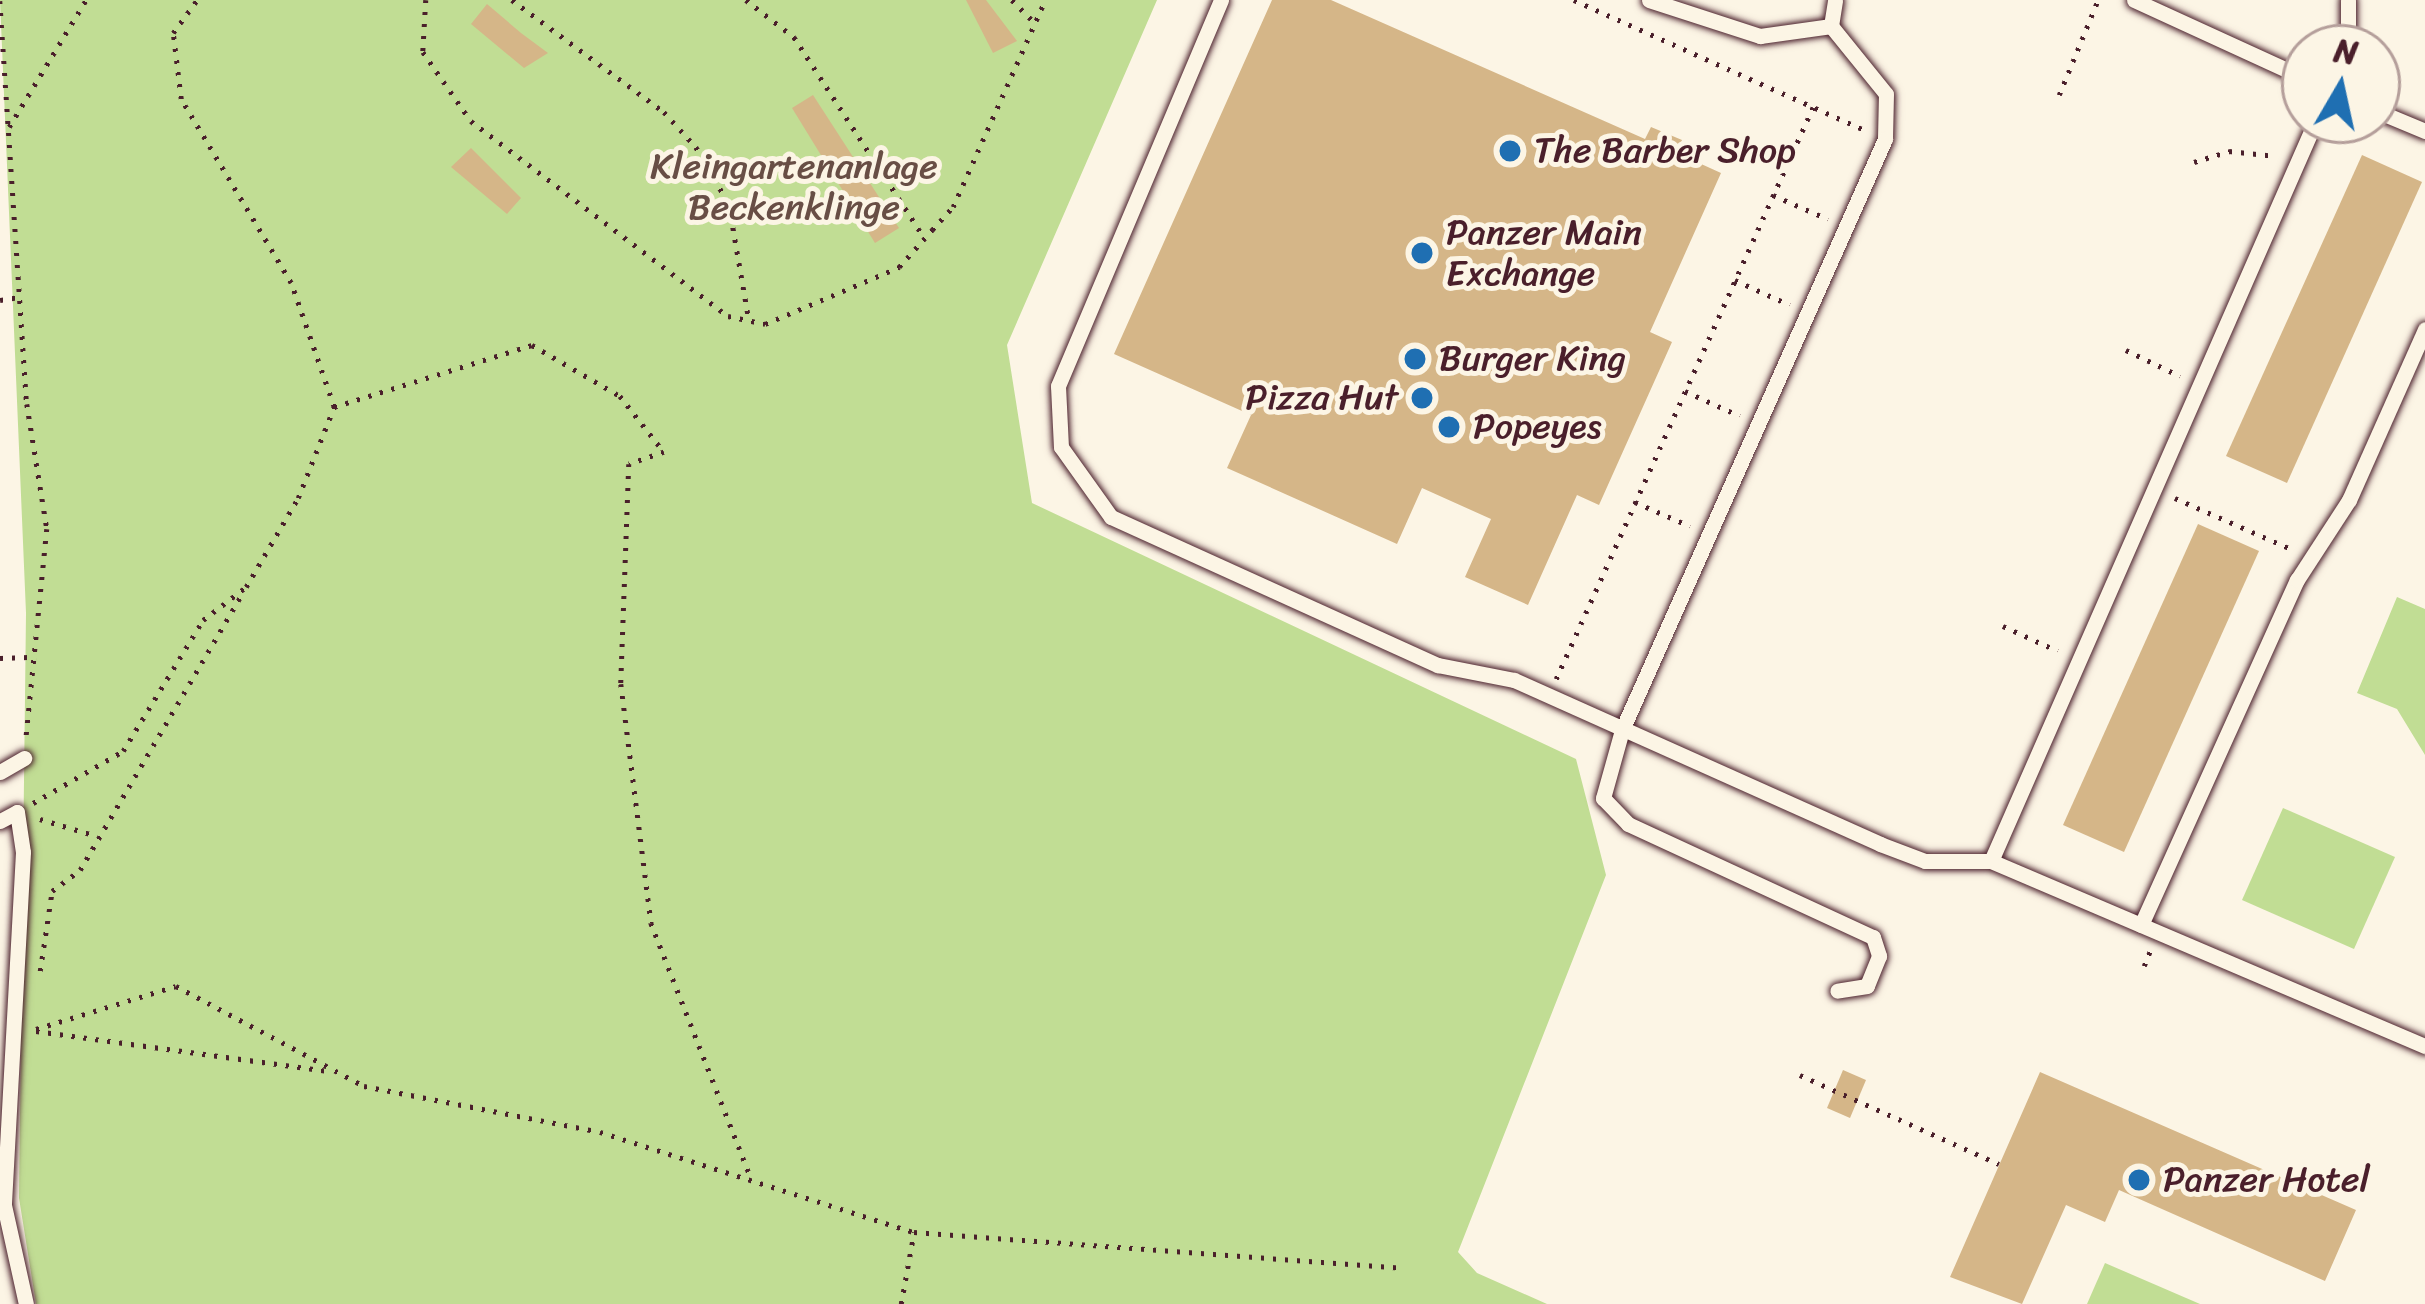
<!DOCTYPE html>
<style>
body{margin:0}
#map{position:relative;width:2425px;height:1304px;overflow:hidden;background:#fcf5e5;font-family:Sriracha,sans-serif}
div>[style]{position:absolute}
.green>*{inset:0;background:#c1dd94}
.building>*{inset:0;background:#d5b688}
.path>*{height:4.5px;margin-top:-2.25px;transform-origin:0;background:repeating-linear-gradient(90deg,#4a1f2b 0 3px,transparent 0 12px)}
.roads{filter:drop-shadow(0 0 3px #4a1f2b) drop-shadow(0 0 3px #4a1f2b)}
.lane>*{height:15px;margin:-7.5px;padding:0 7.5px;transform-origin:7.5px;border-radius:7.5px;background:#fcf5e5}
.dots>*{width:33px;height:33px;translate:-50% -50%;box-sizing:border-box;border:6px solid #fcf5e5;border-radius:50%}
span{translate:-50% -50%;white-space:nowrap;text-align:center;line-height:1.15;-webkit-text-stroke:10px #fcf5e5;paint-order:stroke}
.poi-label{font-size:36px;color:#4a1f2b}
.left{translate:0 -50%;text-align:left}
.right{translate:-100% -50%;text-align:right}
.park-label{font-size:36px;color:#684e45}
.north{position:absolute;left:2281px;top:24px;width:120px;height:120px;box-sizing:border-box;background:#fcf5e5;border:3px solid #b59f9b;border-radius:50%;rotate:9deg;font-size:33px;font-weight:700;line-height:48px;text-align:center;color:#4a1f2b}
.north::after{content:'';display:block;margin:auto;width:42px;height:54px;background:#1f6fb2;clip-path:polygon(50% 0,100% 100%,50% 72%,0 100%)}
</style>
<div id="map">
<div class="green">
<i style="clip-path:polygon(0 0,1157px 0,1007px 345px,1032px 503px,1576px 759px,1606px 875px,1458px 1252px,1477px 1273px,1547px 1304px,36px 1304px,19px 1198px,26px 613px)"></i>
<i style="clip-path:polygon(2397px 597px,2425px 609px,2425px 755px,2397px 709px,2357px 693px)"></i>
<i style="clip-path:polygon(2283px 808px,2395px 857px,2354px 949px,2242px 900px)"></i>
<i style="clip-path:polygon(2105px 1263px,2200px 1304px,2087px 1304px)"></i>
</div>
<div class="building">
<i style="clip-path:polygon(966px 0,986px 0,1017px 41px,993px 53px)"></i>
<i style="clip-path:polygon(1272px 0,1331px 0,1645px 139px,1651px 127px,1682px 140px,1677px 153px,1721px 173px,1650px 332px,1672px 342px,1599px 505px,1577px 495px,1528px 605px,1465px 577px,1491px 519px,1422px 488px,1397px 544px,1227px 468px,1251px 415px,1114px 354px)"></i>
<i style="clip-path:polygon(487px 4px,521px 33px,548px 53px,524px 68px,471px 24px)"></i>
<i style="clip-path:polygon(813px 95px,899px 228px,875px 243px,792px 108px)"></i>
<i style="clip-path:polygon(471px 148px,521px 198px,507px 214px,451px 167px)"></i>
<i style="clip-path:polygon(2362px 155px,2422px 182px,2287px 483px,2226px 456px)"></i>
<i style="clip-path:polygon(2198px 524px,2259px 551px,2124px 852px,2063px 825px)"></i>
<i style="clip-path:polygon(1843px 1070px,1866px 1080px,1850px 1118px,1827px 1108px)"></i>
<i style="clip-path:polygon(2040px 1072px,2356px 1210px,2325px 1281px,2119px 1190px,2105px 1222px,2066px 1205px,2022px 1304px,1950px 1277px)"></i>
</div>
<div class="path">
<i style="left:426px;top:0;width:52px;rotate:93.3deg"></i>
<i style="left:423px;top:52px;width:84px;rotate:55.2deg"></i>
<i style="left:471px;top:121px;width:323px;rotate:37.2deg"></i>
<i style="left:728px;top:316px;width:38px;rotate:12deg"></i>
<i style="left:765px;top:324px;width:146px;rotate:-23deg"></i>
<i style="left:899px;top:267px;width:50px;rotate:-48.3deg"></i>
<i style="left:932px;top:230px;width:31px;rotate:-48deg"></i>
<i style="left:953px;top:207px;width:227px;rotate:-66deg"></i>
<i style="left:512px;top:0;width:189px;rotate:36.4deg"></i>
<i style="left:664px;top:112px;width:47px;rotate:47.6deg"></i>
<i style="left:696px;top:147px;width:66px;rotate:59.9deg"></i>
<i style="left:729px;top:204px;width:118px;rotate:80.2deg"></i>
<i style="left:746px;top:0;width:61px;rotate:37.6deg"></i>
<i style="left:794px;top:37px;width:239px;rotate:57deg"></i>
<i style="left:1012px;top:0;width:30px;rotate:45deg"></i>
<i style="left:1574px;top:0;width:319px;rotate:24.1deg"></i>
<i style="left:0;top:1px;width:404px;rotate:86.2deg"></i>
<i style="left:27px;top:404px;width:127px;rotate:80.9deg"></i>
<i style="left:47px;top:529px;width:213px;rotate:95.7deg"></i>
<i style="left:2059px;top:95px;width:103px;rotate:-67.7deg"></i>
<i style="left:9px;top:127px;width:149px;rotate:-58.8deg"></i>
<i style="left:2194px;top:162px;width:37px;rotate:-17deg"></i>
<i style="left:2229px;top:151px;width:47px;rotate:6.1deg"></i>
<i style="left:1773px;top:195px;width:60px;rotate:23.6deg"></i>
<i style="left:1735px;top:280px;width:60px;rotate:24.4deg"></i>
<i style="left:0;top:300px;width:18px;rotate:-9deg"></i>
<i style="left:2126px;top:350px;width:60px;rotate:25.7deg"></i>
<i style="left:1685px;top:391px;width:60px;rotate:24.4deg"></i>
<i style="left:334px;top:407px;width:207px;rotate:-17.4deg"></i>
<i style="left:532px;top:345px;width:102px;rotate:30.1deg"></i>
<i style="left:620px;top:396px;width:71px;rotate:51.8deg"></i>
<i style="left:664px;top:452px;width:37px;rotate:161deg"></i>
<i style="left:629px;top:464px;width:220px;rotate:92.1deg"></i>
<i style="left:621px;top:684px;width:241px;rotate:82.8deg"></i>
<i style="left:651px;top:923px;width:274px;rotate:68.6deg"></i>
<i style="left:2175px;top:498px;width:127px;rotate:23.7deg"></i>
<i style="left:1635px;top:502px;width:60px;rotate:23.6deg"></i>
<i style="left:2003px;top:626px;width:60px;rotate:24.4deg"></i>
<i style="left:0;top:658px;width:36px;rotate:-2deg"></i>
<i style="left:1556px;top:679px;width:627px;rotate:-65.81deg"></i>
<i style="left:33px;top:803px;width:104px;rotate:-30deg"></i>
<i style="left:123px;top:751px;width:153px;rotate:-58.6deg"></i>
<i style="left:203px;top:620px;width:54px;rotate:-37.5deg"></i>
<i style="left:246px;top:587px;width:103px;rotate:-59.7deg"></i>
<i style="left:298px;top:498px;width:98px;rotate:-68.4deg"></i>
<i style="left:334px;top:407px;width:131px;rotate:-109.1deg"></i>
<i style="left:291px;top:283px;width:214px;rotate:-120.9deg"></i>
<i style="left:181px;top:99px;width:66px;rotate:-96.9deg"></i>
<i style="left:173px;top:33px;width:41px;rotate:-54deg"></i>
<i style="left:40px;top:819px;width:59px;rotate:16.6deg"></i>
<i style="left:2144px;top:966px;width:18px;rotate:-68deg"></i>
<i style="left:40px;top:971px;width:81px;rotate:-81.5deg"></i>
<i style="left:52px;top:891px;width:35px;rotate:-37deg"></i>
<i style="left:80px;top:870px;width:322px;rotate:-59.6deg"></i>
<i style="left:36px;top:1029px;width:146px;rotate:-17.1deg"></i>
<i style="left:176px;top:986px;width:213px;rotate:28deg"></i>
<i style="left:364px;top:1086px;width:240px;rotate:11deg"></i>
<i style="left:600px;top:1132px;width:330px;rotate:17.7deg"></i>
<i style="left:914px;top:1232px;width:489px;rotate:4.2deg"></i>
<i style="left:36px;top:1031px;width:295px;rotate:7.8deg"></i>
<i style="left:1800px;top:1075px;width:218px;rotate:24.1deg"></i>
<i style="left:901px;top:1304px;width:73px;rotate:-79.8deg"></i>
</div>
<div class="roads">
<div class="lane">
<i style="left:1221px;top:0;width:419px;rotate:112.9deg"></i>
<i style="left:1058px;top:386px;width:61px;rotate:87.2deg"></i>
<i style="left:1061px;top:447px;width:86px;rotate:54.5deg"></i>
<i style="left:1111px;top:517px;width:359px;rotate:24.4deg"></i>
<i style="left:1438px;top:665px;width:77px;rotate:11.2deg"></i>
<i style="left:1514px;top:680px;width:401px;rotate:24.1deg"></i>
<i style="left:1880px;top:844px;width:48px;rotate:20.7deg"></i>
<i style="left:1925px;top:861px;width:66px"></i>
<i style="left:1991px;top:861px;width:472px;rotate:23.1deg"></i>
<i style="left:1649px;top:0;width:117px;rotate:18deg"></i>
<i style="left:1760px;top:36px;width:72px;rotate:-8deg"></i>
<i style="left:1831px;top:26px;width:26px;rotate:-81deg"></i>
<i style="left:2134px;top:0;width:178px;rotate:24.6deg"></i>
<i style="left:2348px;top:0;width:47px;rotate:90deg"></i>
<i style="left:1831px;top:26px;width:87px;rotate:51deg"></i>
<i style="left:1886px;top:94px;width:45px;rotate:91.3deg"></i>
<i style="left:1885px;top:139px;width:647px;rotate:113.99deg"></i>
<i style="left:1622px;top:730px;width:71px;rotate:105.6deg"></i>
<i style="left:1603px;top:798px;width:36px;rotate:46deg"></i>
<i style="left:1628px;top:824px;width:270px;rotate:24.8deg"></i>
<i style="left:1873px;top:937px;width:20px;rotate:72deg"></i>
<i style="left:1879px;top:956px;width:32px;rotate:112deg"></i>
<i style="left:1867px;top:986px;width:30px;rotate:171deg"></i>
<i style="left:2326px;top:48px;width:23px"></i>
<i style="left:2305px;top:61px;width:31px;rotate:107deg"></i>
<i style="left:2296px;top:91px;width:19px;rotate:62deg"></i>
<i style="left:2377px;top:111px;width:52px;rotate:22.6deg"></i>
<i style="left:2327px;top:120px;width:14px"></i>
<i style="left:0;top:772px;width:28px;rotate:-30deg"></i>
<i style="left:0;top:821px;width:19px;rotate:-28deg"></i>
<i style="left:17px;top:812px;width:40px;rotate:81.5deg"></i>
<i style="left:23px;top:852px;width:354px;rotate:93.1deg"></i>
<i style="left:4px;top:1205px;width:101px;rotate:77.5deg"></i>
<i style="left:1991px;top:861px;width:809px;rotate:-66.32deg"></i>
<i style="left:2141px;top:925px;width:379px;rotate:-65.7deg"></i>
<i style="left:2297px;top:580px;width:95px;rotate:-57deg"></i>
<i style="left:2349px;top:500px;width:187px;rotate:-66deg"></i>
</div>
</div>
<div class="dots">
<i style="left:1510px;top:151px;background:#1f6fb2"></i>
<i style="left:1422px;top:253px;background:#1f6fb2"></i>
<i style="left:1415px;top:359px;background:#1f6fb2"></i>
<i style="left:1422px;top:398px;background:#1f6fb2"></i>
<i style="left:1449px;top:427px;background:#1f6fb2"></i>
<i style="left:2139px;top:1180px;background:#1f6fb2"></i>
</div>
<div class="poi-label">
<span class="left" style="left:1534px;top:151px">The Barber Shop</span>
<span class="left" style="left:1446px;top:253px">Panzer Main<br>Exchange</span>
<span class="left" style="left:1439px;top:359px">Burger King</span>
<span class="right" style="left:1398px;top:398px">Pizza Hut</span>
<span class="left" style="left:1473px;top:427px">Popeyes</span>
<span class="left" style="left:2163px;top:1180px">Panzer Hotel</span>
</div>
<div class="park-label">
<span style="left:794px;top:187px">Kleingartenanlage<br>Beckenklinge</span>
</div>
<div class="north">N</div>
</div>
